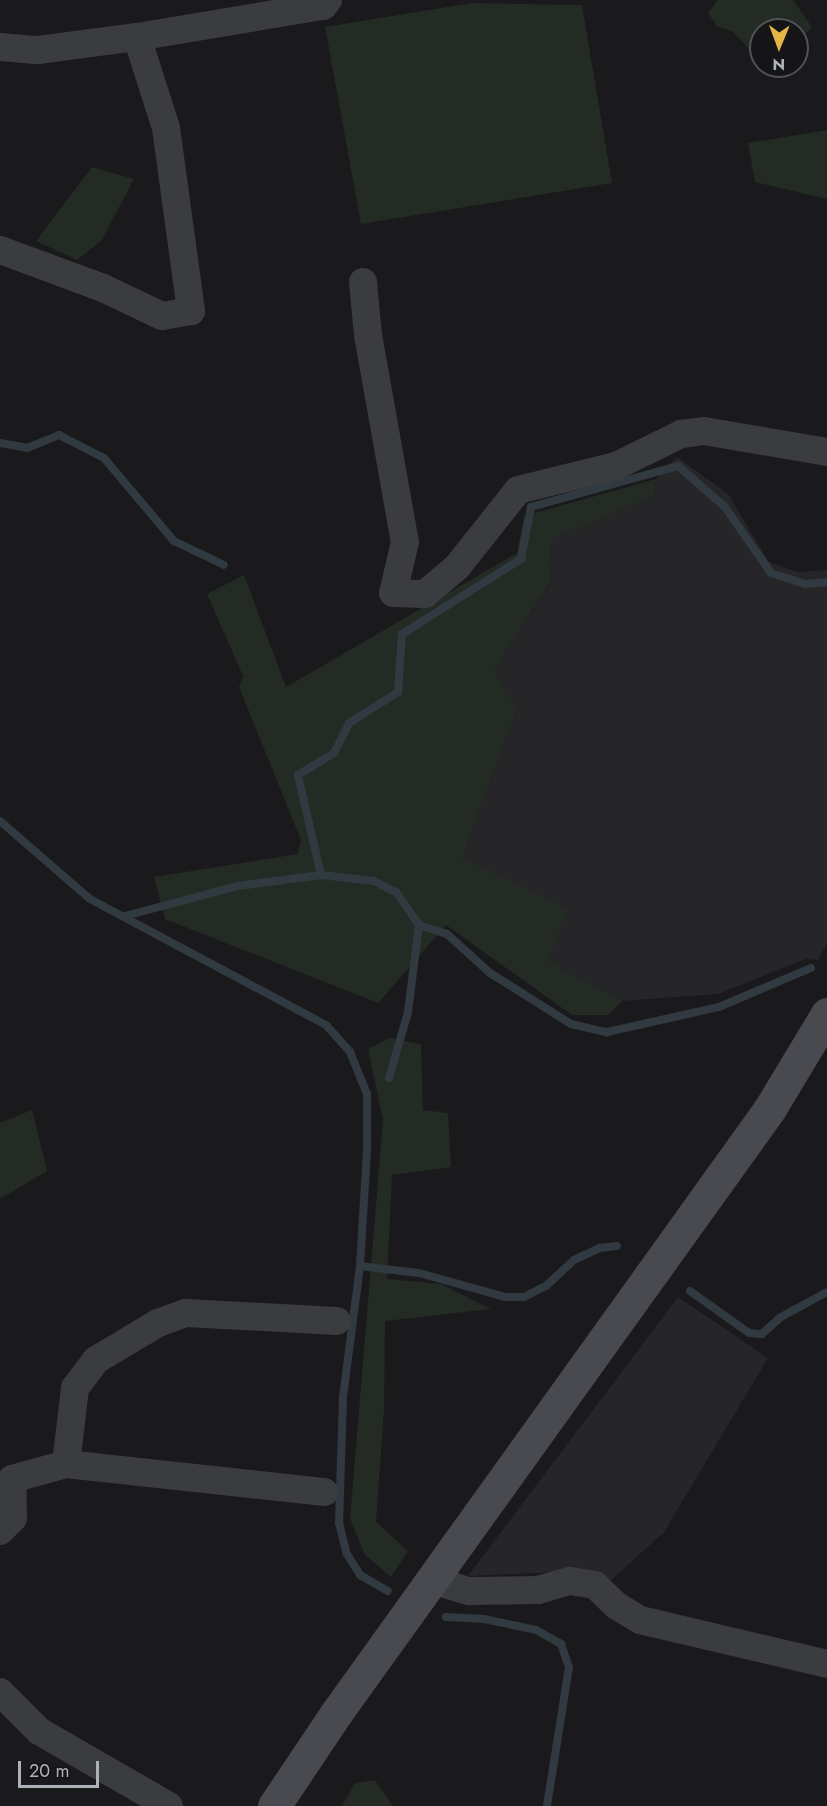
<!DOCTYPE html>
<style>
body{margin:0}
#map{position:relative;width:827px;height:1806px;overflow:hidden;background:#1a191b;font-family:Jost,sans-serif}
div>[style]{position:absolute}
.built>*{inset:0;background:#262628}
.green>*{inset:0;background:#242b25}
.stream>*{height:8px;margin:-4px;padding:0 4px;transform-origin:4px;border-radius:4px;background:#323a41}
.street>*{height:28px;margin:-14px;padding:0 14px;transform-origin:14px;border-radius:14px;background:#3b3c40}
.secondary>*{height:33px;margin:-16.5px;padding:0 16.5px;transform-origin:16.5px;border-radius:16.5px;background:#494a50}
span{translate:-50% -50%;white-space:nowrap;text-align:center;line-height:1.15;-webkit-text-stroke:6px #151417;paint-order:stroke}
.north{position:absolute;left:749px;top:18px;width:60px;height:60px;box-sizing:border-box;background:#151417;border:2px solid #525358;border-radius:50%;rotate:181deg;font-size:16px;font-weight:700;line-height:24px;text-align:center;color:#adb1ba}
.north::after{content:'';display:block;margin:auto;width:21px;height:27px;background:#e6b447;clip-path:polygon(50% 0,100% 100%,50% 72%,0 100%)}
.scale{position:absolute;left:18px;top:1761px;width:81px;height:27px;box-sizing:border-box;border:3px solid #adb1ba;border-top:0;padding-left:8px;font-size:18px;line-height:21px;white-space:nowrap;color:#adb1ba;-webkit-text-stroke:4px #151417;paint-order:stroke}
</style>
<div id="map">
<div class="built">
<i style="clip-path:polygon(677px 457px,728px 494px,769px 562px,797px 572px,827px 570px,827px 943px,818px 960px,806px 959px,718px 994px,622px 1001px,548px 960px,462px 858px,517px 709px,494px 671px,550px 585px,552px 540px,654px 496px,656px 479px)"></i>
<i style="clip-path:polygon(678px 1297px,768px 1358px,664px 1532px,610px 1581px,586px 1571px,468px 1576px)"></i>
</div>
<div class="green">
<i style="clip-path:polygon(718px 0,793px 0,812px 27px,797px 43px,797px 30px,761px 30px,761px 47px,749px 49px,733px 32px,717px 26px,708px 13px)"></i>
<i style="clip-path:polygon(472px 3px,582px 5px,612px 183px,361px 224px,325px 27px)"></i>
<i style="clip-path:polygon(827px 130px,827px 199px,755px 182px,748px 143px)"></i>
<i style="clip-path:polygon(92px 167px,134px 179px,102px 240px,77px 260px,36px 241px)"></i>
<i style="clip-path:polygon(656px 479px,654px 496px,552px 540px,550px 584px,494px 671px,517px 709px,462px 858px,568px 909px,548px 960px,622px 1001px,608px 1015px,572px 1015px,446px 925px,378px 1003px,165px 919px,154px 877px,298px 854px,301px 840px,239px 687px,243px 676px,207px 594px,244px 575px,286px 687px,517px 553px,524px 516px)"></i>
<i style="clip-path:polygon(390px 1038px,421px 1044px,423px 1110px,448px 1113px,451px 1167px,392px 1175px,387px 1279px,441px 1284px,491px 1309px,385px 1321px,384px 1410px,376px 1522px,408px 1551px,391px 1577px,365px 1555px,350px 1519px,383px 1120px,368px 1049px)"></i>
<i style="clip-path:polygon(32px 1110px,47px 1171px,0 1199px,0 1123px)"></i>
<i style="clip-path:polygon(375px 1780px,393px 1806px,342px 1806px,355px 1783px)"></i>
</div>
<div class="stream">
<i style="left:0;top:443px;width:27px;rotate:10deg"></i>
<i style="left:27px;top:448px;width:35px;rotate:-22deg"></i>
<i style="left:59px;top:435px;width:51px;rotate:27.1deg"></i>
<i style="left:104px;top:458px;width:109px;rotate:49.9deg"></i>
<i style="left:174px;top:541px;width:55px;rotate:25.6deg"></i>
<i style="left:0;top:821px;width:119px;rotate:40.9deg"></i>
<i style="left:90px;top:899px;width:268px;rotate:28.1deg"></i>
<i style="left:326px;top:1025px;width:36px;rotate:48deg"></i>
<i style="left:350px;top:1052px;width:45px;rotate:68deg"></i>
<i style="left:367px;top:1094px;width:57px;rotate:90deg"></i>
<i style="left:367px;top:1151px;width:115px;rotate:93.5deg"></i>
<i style="left:360px;top:1266px;width:132px;rotate:97.4deg"></i>
<i style="left:343px;top:1397px;width:126px;rotate:91.8deg"></i>
<i style="left:339px;top:1523px;width:32px;rotate:76deg"></i>
<i style="left:347px;top:1554px;width:25px;rotate:58deg"></i>
<i style="left:360px;top:1575px;width:32px;rotate:30deg"></i>
<i style="left:321px;top:875px;width:103px;rotate:-103deg"></i>
<i style="left:298px;top:775px;width:42px;rotate:-31.4deg"></i>
<i style="left:334px;top:753px;width:34px;rotate:-63deg"></i>
<i style="left:349px;top:723px;width:58px;rotate:-32.3deg"></i>
<i style="left:398px;top:692px;width:58px;rotate:-86.1deg"></i>
<i style="left:402px;top:634px;width:141px;rotate:-32.2deg"></i>
<i style="left:521px;top:559px;width:53px;rotate:-79.1deg"></i>
<i style="left:531px;top:507px;width:153px;rotate:-15.6deg"></i>
<i style="left:678px;top:466px;width:62px;rotate:41.1deg"></i>
<i style="left:725px;top:507px;width:80px;rotate:55.1deg"></i>
<i style="left:771px;top:573px;width:36px;rotate:18deg"></i>
<i style="left:805px;top:584px;width:22px;rotate:-5deg"></i>
<i style="left:125px;top:916px;width:117px;rotate:-14.9deg"></i>
<i style="left:238px;top:886px;width:84px;rotate:-7.5deg"></i>
<i style="left:321px;top:875px;width:53px;rotate:6.5deg"></i>
<i style="left:374px;top:881px;width:25px;rotate:27deg"></i>
<i style="left:396px;top:892px;width:40px;rotate:55.1deg"></i>
<i style="left:419px;top:925px;width:29px;rotate:18deg"></i>
<i style="left:447px;top:934px;width:58px;rotate:42.2deg"></i>
<i style="left:490px;top:973px;width:96px;rotate:32.2deg"></i>
<i style="left:571px;top:1024px;width:37px;rotate:13deg"></i>
<i style="left:607px;top:1032px;width:115px;rotate:-12.6deg"></i>
<i style="left:719px;top:1007px;width:100px;rotate:-23deg"></i>
<i style="left:389px;top:1078px;width:69px;rotate:-73.9deg"></i>
<i style="left:408px;top:1012px;width:88px;rotate:-82.8deg"></i>
<i style="left:360px;top:1266px;width:59px;rotate:6.8deg"></i>
<i style="left:419px;top:1273px;width:89px;rotate:15.6deg"></i>
<i style="left:505px;top:1297px;width:19px"></i>
<i style="left:524px;top:1297px;width:25px;rotate:-27deg"></i>
<i style="left:546px;top:1286px;width:38px;rotate:-43deg"></i>
<i style="left:574px;top:1260px;width:29px;rotate:-25deg"></i>
<i style="left:600px;top:1248px;width:17px;rotate:-7deg"></i>
<i style="left:690px;top:1291px;width:72px;rotate:35.4deg"></i>
<i style="left:749px;top:1333px;width:13px;rotate:4deg"></i>
<i style="left:762px;top:1334px;width:25px;rotate:-42deg"></i>
<i style="left:781px;top:1317px;width:52px;rotate:-28.5deg"></i>
<i style="left:446px;top:1617px;width:38px;rotate:3deg"></i>
<i style="left:484px;top:1619px;width:53px;rotate:11.9deg"></i>
<i style="left:536px;top:1630px;width:29px;rotate:29deg"></i>
<i style="left:561px;top:1644px;width:24px;rotate:71deg"></i>
<i style="left:569px;top:1667px;width:141px;rotate:99deg"></i>
</div>
<div class="street">
<i style="left:137px;top:37px;width:189px;rotate:-9.5deg"></i>
<i style="left:323px;top:6px;width:8px;rotate:-50deg"></i>
<i style="left:0;top:47px;width:38px;rotate:5deg"></i>
<i style="left:38px;top:50px;width:100px;rotate:-7.5deg"></i>
<i style="left:137px;top:37px;width:96px;rotate:72.3deg"></i>
<i style="left:166px;top:128px;width:185px;rotate:82.2deg"></i>
<i style="left:191px;top:311px;width:29px;rotate:170deg"></i>
<i style="left:162px;top:316px;width:65px;rotate:-154.6deg"></i>
<i style="left:103px;top:288px;width:110px;rotate:-159.7deg"></i>
<i style="left:363px;top:282px;width:53px;rotate:84.6deg"></i>
<i style="left:368px;top:335px;width:210px;rotate:79.9deg"></i>
<i style="left:405px;top:542px;width:52px;rotate:103.2deg"></i>
<i style="left:393px;top:593px;width:32px;rotate:2deg"></i>
<i style="left:425px;top:594px;width:42px;rotate:-40.2deg"></i>
<i style="left:457px;top:567px;width:98px;rotate:-51.6deg"></i>
<i style="left:518px;top:490px;width:101px;rotate:-13.8deg"></i>
<i style="left:616px;top:466px;width:72px;rotate:-26.2deg"></i>
<i style="left:681px;top:434px;width:23px;rotate:-7deg"></i>
<i style="left:704px;top:431px;width:125px;rotate:9.7deg"></i>
<i style="left:66px;top:1464px;width:77px;rotate:-83.2deg"></i>
<i style="left:75px;top:1388px;width:35px;rotate:-53deg"></i>
<i style="left:96px;top:1360px;width:72px;rotate:-30.8deg"></i>
<i style="left:158px;top:1323px;width:30px;rotate:-20deg"></i>
<i style="left:186px;top:1313px;width:151px;rotate:3deg"></i>
<i style="left:0;top:1531px;width:18px;rotate:-45deg"></i>
<i style="left:13px;top:1518px;width:39px;rotate:-91deg"></i>
<i style="left:12px;top:1479px;width:56px;rotate:-15.5deg"></i>
<i style="left:66px;top:1464px;width:260px;rotate:6.2deg"></i>
<i style="left:432px;top:1580px;width:39px;rotate:17deg"></i>
<i style="left:469px;top:1591px;width:69px;rotate:-0.8deg"></i>
<i style="left:538px;top:1590px;width:33px;rotate:-16deg"></i>
<i style="left:570px;top:1581px;width:25px;rotate:9deg"></i>
<i style="left:595px;top:1585px;width:30px;rotate:44deg"></i>
<i style="left:617px;top:1606px;width:27px;rotate:31deg"></i>
<i style="left:640px;top:1620px;width:192px;rotate:13.2deg"></i>
<i style="left:0;top:1692px;width:55px;rotate:45deg"></i>
<i style="left:39px;top:1731px;width:150px;rotate:30deg"></i>
</div>
<div class="secondary">
<i style="left:274px;top:1806px;width:113px;rotate:-56.2deg"></i>
<i style="left:337px;top:1712px;width:741px;rotate:-54.34deg"></i>
<i style="left:769px;top:1110px;width:112px;rotate:-58.9deg"></i>
</div>
<div class="north">N</div>
<div class="scale">20 m</div>
</div>
